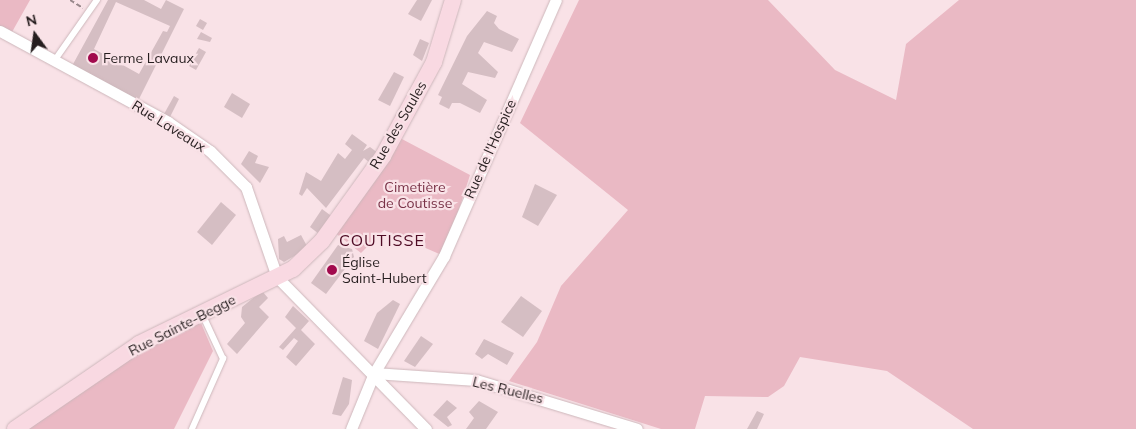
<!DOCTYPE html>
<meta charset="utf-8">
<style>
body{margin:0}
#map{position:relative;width:1136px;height:429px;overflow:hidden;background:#f9e2e7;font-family:Mulish,sans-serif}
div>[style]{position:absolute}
.green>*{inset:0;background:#eab9c4}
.building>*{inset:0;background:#d5bec3}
.path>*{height:2px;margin-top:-1px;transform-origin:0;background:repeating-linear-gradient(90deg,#98888b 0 5px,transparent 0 7.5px)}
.roads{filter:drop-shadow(0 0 1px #cdb7bb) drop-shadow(0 0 1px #cdb7bb)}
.lane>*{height:5.5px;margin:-2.75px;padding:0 2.75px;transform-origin:2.75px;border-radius:2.75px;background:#fff}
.street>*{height:11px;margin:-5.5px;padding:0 5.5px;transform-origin:5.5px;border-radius:5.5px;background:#fff}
.secondary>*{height:16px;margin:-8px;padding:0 8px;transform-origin:8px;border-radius:8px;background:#f9d9e2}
.dots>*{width:14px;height:14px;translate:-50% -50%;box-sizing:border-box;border:2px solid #f9e2e7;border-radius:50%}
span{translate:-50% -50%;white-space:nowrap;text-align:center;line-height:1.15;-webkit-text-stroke:4.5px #f9e2e7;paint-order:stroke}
.poi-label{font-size:14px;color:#261e1f}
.left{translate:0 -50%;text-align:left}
.street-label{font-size:14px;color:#261e1f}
.park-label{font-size:14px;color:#793247}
.quarter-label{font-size:16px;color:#4f0b25;letter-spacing:1px}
.north{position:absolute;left:10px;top:10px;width:50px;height:50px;-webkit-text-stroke:4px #f9e2e7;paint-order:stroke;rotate:346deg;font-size:14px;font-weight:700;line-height:20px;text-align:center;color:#261e1f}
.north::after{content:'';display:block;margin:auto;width:18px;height:22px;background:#261e1f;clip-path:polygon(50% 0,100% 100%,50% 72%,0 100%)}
</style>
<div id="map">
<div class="green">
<i style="clip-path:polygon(0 0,30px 0,12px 32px,0 26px)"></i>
<i style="clip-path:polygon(579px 0,768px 0,835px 70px,896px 100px,906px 44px,959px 0,1136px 0,1136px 429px,973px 429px,887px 371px,800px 357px,784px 386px,768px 397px,705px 396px,695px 429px,661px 429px,509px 381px,537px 342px,561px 286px,628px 210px,520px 123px)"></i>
<i style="clip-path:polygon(400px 138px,470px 175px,444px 256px,384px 230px,361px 253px,334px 232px)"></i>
<i style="clip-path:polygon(198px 316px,213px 351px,174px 429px,15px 429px)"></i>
</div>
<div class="building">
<i style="clip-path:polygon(evenodd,108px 0,144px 0,161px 9px,166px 0,184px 9px,138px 101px,72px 66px,108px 0,116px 2px,170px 26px,167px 32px,163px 31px,139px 74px,94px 49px,116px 2px)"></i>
<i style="clip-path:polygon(417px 0,432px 0,421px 21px,408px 14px)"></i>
<i style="clip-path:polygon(487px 11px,497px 16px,494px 23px,499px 29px,519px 39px,512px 52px,484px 42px,478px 53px,498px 72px,495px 78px,468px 72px,462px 84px,487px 100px,480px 113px,460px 103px,452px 103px,449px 109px,439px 104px,442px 97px,438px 95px,467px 36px)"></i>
<i style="clip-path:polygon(200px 19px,207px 23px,203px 30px,196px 26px)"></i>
<i style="clip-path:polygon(201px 32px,212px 38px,210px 42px,197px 39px)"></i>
<i style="clip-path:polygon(420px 39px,429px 43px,422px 61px,413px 55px)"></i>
<i style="clip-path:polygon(199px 48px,206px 52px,196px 70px,189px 66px)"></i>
<i style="clip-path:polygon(394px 72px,404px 77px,390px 106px,378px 100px)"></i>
<i style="clip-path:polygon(232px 93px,250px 104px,242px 118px,224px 107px)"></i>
<i style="clip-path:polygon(174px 96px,179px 99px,170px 117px,164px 114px)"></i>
<i style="clip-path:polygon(352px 134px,367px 145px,363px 151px,370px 147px,378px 153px,371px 164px,364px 158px,326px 208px,307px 188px,302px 196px,299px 194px,306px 172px,321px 181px,338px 153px,345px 159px,352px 150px,345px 144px)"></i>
<i style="clip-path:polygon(249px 151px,258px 156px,255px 163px,269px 167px,260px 183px,241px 164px)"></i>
<i style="clip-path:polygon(535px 184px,557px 195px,538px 226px,522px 217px)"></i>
<i style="clip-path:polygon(221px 202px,236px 215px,212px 245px,197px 232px)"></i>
<i style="clip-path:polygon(322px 209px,334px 218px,319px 234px,310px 227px)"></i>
<i style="clip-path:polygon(301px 235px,308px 248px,284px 262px,279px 259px,278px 239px,284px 236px,287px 242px)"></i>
<i style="clip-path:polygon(338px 245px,352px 249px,354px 257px,326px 294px,311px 283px)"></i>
<i style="clip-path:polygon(262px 291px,268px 298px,259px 307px,269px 317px,237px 354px,227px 344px,245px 323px,241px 317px,242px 307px)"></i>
<i style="clip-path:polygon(521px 296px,542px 311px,523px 337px,501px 322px)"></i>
<i style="clip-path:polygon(393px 300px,400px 304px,378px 349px,364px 341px,377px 313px)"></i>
<i style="clip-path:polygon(293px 306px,309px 321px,301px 330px,315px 344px,296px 366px,286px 357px,298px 341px,294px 338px,283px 350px,279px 347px,296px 328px,285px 317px)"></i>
<i style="clip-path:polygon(421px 336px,433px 344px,415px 367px,404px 361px)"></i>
<i style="clip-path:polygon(484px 339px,514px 353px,507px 365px,488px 354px,482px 359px,475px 354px)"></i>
<i style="clip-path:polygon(343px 377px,352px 380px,349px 404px,341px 416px,332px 414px)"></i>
<i style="clip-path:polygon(447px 400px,457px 408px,447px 417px,452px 425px,448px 427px,433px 415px)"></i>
<i style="clip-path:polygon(479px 401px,498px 412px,486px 429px,466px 429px,474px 418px,469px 412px)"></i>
<i style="clip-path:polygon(757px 411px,764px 414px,757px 429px,747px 429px)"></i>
</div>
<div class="path">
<i style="left:70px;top:0;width:15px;rotate:32deg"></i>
</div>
<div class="roads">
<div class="lane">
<i style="left:55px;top:60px;width:73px;rotate:-55deg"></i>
<i style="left:192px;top:429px;width:77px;rotate:-66.1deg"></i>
<i style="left:223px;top:359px;width:50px;rotate:-115deg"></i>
</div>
<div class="street">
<i style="left:0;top:31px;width:191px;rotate:28.4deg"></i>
<i style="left:168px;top:122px;width:51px;rotate:34.6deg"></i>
<i style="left:210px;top:151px;width:51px;rotate:45deg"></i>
<i style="left:246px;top:187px;width:95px;rotate:71deg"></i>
<i style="left:277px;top:277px;width:213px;rotate:45.6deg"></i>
<i style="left:374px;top:373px;width:102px;rotate:3.9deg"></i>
<i style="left:476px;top:380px;width:168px;rotate:16.9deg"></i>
<i style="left:351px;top:429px;width:61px;rotate:-67.7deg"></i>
<i style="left:374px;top:373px;width:136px;rotate:-59.1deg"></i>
<i style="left:444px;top:256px;width:279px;rotate:-66.4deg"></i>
</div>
<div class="secondary">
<i style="left:15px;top:429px;width:150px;rotate:-34.4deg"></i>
<i style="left:139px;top:344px;width:171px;rotate:-26deg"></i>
<i style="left:293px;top:269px;width:40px;rotate:-44deg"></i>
<i style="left:322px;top:241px;width:105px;rotate:-54.3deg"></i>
<i style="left:383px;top:156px;width:107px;rotate:-61.5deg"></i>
<i style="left:434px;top:62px;width:65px;rotate:-73deg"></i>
</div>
</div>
<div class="dots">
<i style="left:93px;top:58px;background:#a10a4d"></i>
<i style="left:332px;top:270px;background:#a10a4d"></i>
</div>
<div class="poi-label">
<span class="left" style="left:103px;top:58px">Ferme Lavaux</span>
<span class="left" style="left:342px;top:270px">Église<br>Saint-Hubert</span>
</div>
<div class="street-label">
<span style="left:398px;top:125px;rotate:-60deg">Rue des Saules</span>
<span style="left:169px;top:126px;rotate:32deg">Rue Laveaux</span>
<span style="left:490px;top:149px;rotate:-66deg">Rue de l'Hospice</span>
<span style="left:182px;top:325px;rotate:-27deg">Rue Sainte-Begge</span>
<span style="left:508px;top:390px;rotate:14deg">Les Ruelles</span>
</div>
<div class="park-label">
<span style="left:415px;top:195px">Cimetière<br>de Coutisse</span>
</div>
<div class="quarter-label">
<span style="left:382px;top:240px">COUTISSE</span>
</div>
<div class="north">N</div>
</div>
